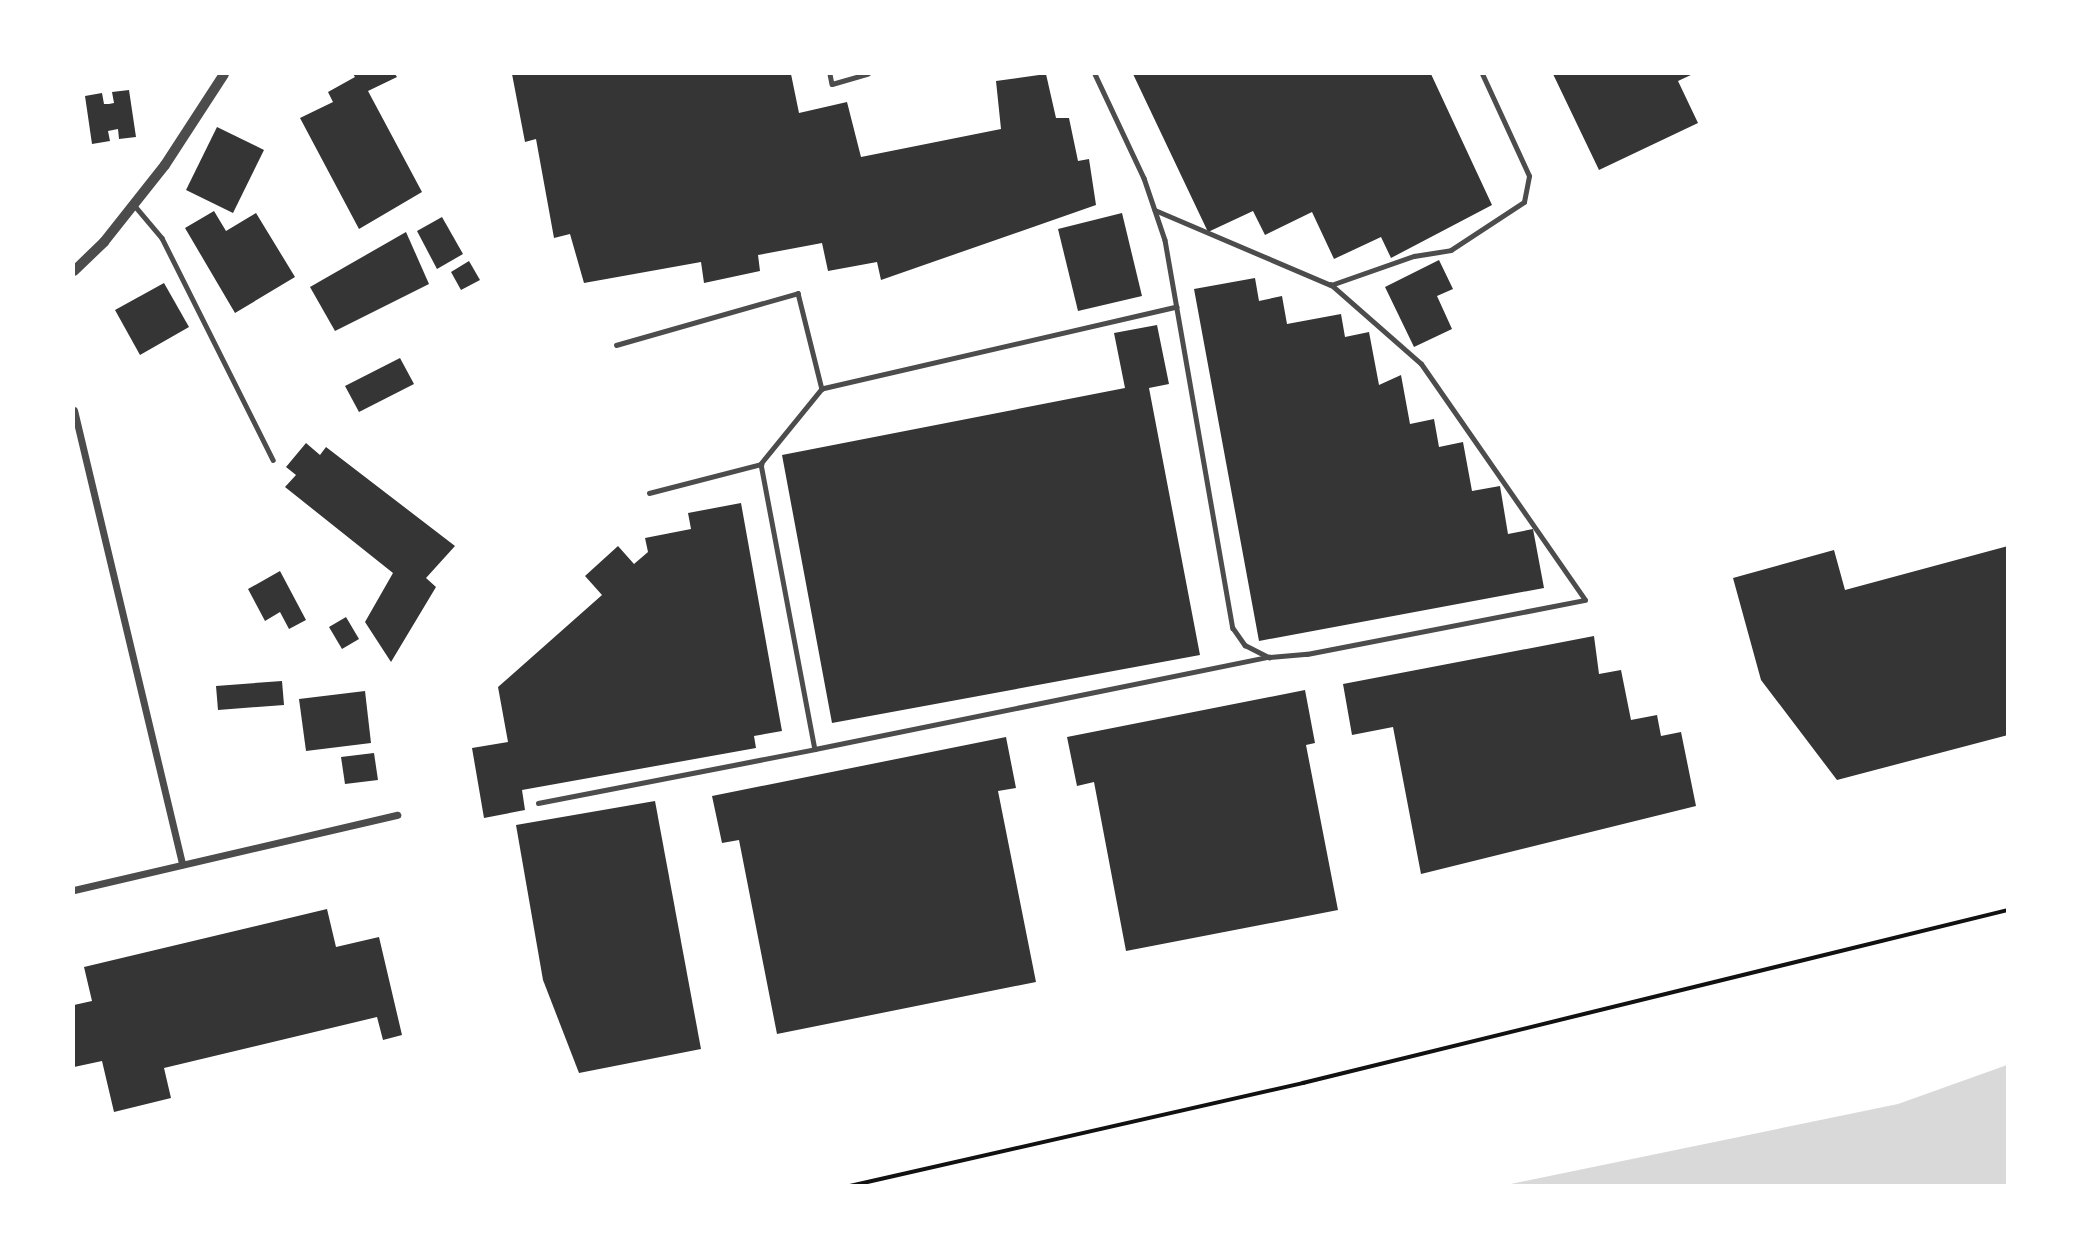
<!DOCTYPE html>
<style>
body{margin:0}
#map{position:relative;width:2081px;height:1259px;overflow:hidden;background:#fff;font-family:"Crimson Pro",serif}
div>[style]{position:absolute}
.water>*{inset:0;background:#d9d9d9}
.building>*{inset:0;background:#353535}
.path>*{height:3.5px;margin:-1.75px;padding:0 1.75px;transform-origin:1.75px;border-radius:1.75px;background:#111}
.service>*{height:4.5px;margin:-2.25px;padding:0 2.25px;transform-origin:2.25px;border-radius:2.25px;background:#4c4c4c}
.minor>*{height:7px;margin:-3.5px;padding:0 3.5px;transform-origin:3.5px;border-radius:3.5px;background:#4c4c4c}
.tertiary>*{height:10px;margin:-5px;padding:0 5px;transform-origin:5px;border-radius:5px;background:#4c4c4c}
span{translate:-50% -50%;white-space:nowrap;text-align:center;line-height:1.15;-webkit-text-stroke:6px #fff;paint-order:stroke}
.frame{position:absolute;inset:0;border:75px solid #fff;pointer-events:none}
</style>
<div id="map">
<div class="water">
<i style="clip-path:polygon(2007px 1065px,2007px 1185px,1506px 1185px,1898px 1104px)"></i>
</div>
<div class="building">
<i style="clip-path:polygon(353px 74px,395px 74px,397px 77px,368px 91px,422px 192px,359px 229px,300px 118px,333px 102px,328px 92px,355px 77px)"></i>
<i style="clip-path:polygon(512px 74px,791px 74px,799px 113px,847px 102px,861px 157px,1001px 129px,996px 81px,1046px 74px,1056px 118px,1069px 118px,1078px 161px,1089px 159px,1096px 205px,881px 280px,877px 262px,828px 271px,822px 243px,758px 255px,760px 271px,704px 283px,701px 262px,584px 283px,570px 234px,554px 238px,536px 139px,525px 142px)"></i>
<i style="clip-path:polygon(1133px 74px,1431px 74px,1492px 205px,1391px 258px,1381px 237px,1334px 259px,1312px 212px,1265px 235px,1253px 211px,1208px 232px)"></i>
<i style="clip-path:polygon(1553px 74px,1693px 74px,1678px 81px,1698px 123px,1599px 170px)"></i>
<i style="clip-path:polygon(129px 90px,136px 137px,119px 139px,118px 129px,108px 131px,110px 141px,92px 144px,85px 96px,102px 93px,104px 104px,109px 104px,114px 103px,112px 92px)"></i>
<i style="clip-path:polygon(217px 127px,264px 150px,233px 213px,186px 190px)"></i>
<i style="clip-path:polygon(214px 211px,226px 231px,256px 213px,295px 277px,235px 313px,185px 228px)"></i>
<i style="clip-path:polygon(1122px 213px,1142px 296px,1078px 311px,1058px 229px)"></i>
<i style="clip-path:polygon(442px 217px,463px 254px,437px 269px,417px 231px)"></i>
<i style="clip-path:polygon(406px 232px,429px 284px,335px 331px,310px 287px)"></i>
<i style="clip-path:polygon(1439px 260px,1453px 289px,1437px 296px,1452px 329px,1414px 347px,1385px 287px)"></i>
<i style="clip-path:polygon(469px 261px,480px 280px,461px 290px,451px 272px)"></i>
<i style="clip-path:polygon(1255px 278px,1259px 301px,1282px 296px,1287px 324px,1341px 314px,1345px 337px,1369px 332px,1379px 385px,1401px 375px,1410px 424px,1434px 419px,1439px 447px,1463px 442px,1472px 491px,1500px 486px,1508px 534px,1533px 529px,1544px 588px,1259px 641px,1194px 289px)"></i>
<i style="clip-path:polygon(164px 283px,189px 327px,140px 355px,115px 310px)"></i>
<i style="clip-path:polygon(1157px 325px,1169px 384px,1149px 388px,1200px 655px,832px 723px,782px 455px,1125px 388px,1114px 333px)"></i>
<i style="clip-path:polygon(400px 358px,414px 384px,359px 412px,345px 386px)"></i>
<i style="clip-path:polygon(306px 443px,320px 455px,326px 447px,455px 546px,426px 578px,436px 587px,391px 662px,365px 622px,393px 573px,285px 487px,296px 475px,286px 467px)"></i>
<i style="clip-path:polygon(741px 503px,782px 731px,754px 736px,756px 748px,522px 790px,525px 810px,484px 818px,472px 748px,508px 742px,498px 687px,602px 595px,585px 576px,618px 546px,634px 564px,648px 552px,645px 538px,691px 529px,688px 513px)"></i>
<i style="clip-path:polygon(2008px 546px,2008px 735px,1837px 780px,1761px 680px,1733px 578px,1834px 550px,1845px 590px)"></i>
<i style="clip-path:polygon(280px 571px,306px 620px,289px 629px,280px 612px,265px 621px,248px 589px)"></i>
<i style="clip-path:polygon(346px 617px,359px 639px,342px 649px,329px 627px)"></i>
<i style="clip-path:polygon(1594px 636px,1599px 674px,1621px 670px,1631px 720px,1657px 715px,1661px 736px,1681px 732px,1696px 806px,1421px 874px,1393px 727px,1352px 735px,1343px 684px)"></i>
<i style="clip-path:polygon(282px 681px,284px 705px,218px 710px,216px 686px)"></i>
<i style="clip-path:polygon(1305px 690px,1315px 743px,1306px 745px,1338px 910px,1126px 951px,1094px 782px,1077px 786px,1067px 737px)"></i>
<i style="clip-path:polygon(365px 691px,371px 743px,306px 751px,299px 699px)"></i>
<i style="clip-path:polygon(1006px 737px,1016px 788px,998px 791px,1036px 982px,777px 1034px,739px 840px,722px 843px,712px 796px)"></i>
<i style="clip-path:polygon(374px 753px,378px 780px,345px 784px,341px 757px)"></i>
<i style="clip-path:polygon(655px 801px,701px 1049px,579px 1073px,543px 980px,516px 825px)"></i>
<i style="clip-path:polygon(327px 909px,336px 947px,379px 937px,402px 1035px,383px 1040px,377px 1017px,164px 1068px,171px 1098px,114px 1112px,102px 1061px,74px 1067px,74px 1005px,92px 1001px,84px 967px)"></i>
</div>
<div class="path">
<i style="left:850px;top:1186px;width:465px;rotate:-12.8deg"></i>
<i style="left:1303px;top:1083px;width:726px;rotate:-13.79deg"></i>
</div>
<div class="service">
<i style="left:830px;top:74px;width:10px;rotate:79deg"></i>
<i style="left:832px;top:84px;width:37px;rotate:-16deg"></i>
<i style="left:1095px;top:74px;width:115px;rotate:64.8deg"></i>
<i style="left:1144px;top:178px;width:65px;rotate:71.3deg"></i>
<i style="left:1165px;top:240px;width:394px;rotate:80.1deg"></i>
<i style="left:1233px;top:628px;width:21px;rotate:55deg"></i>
<i style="left:1245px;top:645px;width:27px;rotate:27deg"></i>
<i style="left:1269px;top:657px;width:38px;rotate:-5deg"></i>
<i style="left:1307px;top:654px;width:283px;rotate:-11deg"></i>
<i style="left:1585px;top:600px;width:287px;rotate:-124.8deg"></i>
<i style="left:1421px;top:364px;width:120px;rotate:-138.7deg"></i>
<i style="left:135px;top:206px;width:42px;rotate:49.8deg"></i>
<i style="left:162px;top:238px;width:248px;rotate:63.4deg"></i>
<i style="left:1155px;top:210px;width:191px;rotate:23.1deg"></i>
<i style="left:1331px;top:285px;width:88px;rotate:-19.3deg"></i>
<i style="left:1414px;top:256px;width:37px;rotate:-9deg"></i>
<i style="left:1451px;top:250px;width:87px;rotate:-33.3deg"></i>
<i style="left:1524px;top:202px;width:26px;rotate:-79deg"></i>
<i style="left:1529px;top:176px;width:112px;rotate:-114.7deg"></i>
<i style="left:1177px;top:307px;width:364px;rotate:167deg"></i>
<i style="left:822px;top:389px;width:97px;rotate:129.1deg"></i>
<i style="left:761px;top:464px;width:290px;rotate:79.3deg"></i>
<i style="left:815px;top:749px;width:463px;rotate:-11.5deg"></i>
<i style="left:616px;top:345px;width:189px;rotate:-15.9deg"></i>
<i style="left:798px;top:293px;width:99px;rotate:76deg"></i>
<i style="left:649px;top:493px;width:116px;rotate:-14.5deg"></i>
<i style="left:538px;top:803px;width:282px;rotate:-11deg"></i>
</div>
<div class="minor">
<i style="left:74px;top:410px;width:467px;rotate:76.6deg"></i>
<i style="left:74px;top:890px;width:332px;rotate:-13.1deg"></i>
</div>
<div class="tertiary">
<i style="left:74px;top:271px;width:42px;rotate:-44deg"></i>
<i style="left:104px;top:242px;width:98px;rotate:-51.6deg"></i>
<i style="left:165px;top:165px;width:108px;rotate:-57deg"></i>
</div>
<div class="frame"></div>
</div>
